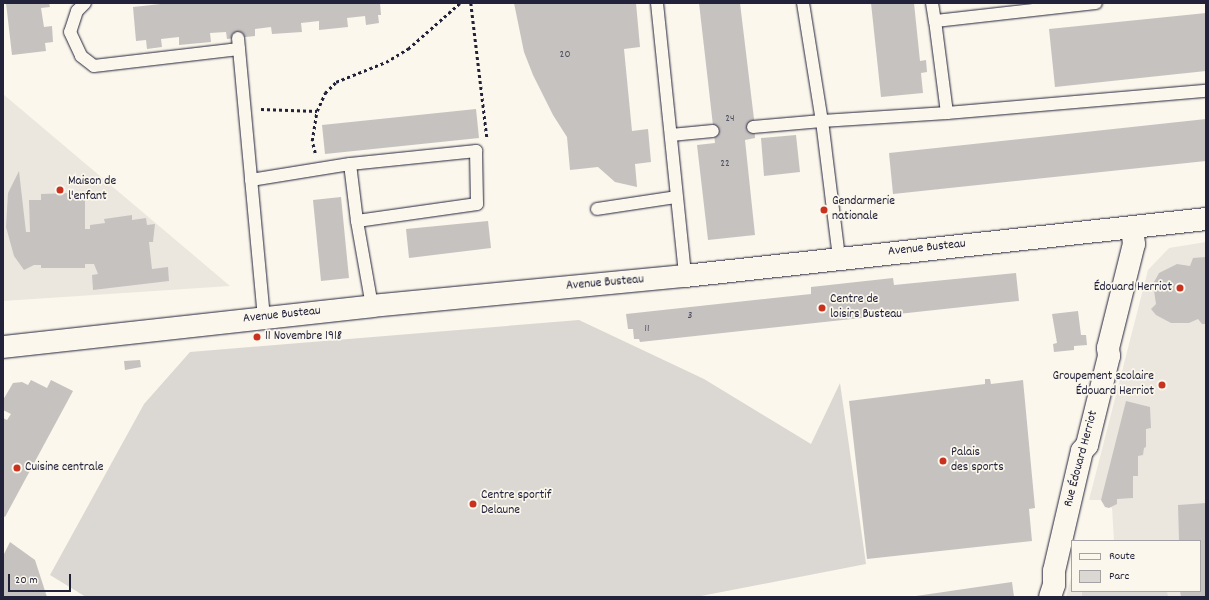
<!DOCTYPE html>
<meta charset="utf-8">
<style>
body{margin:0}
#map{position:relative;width:1209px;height:600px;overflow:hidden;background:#fbf7ec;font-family:Dekko,sans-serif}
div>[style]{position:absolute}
.built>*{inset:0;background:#ebe7df}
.green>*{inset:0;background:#dbd8d3}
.building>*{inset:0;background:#c6c2c0}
.path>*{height:2.5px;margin-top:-1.25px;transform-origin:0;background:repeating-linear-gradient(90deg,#22223b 0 3px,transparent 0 6px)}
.roads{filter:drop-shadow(0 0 1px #22223b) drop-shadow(0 0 1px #22223b)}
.lane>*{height:12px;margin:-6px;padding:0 6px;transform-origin:6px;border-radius:6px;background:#fbf7ec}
.street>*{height:22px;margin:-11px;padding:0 11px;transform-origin:11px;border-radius:11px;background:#fbf7ec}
.dots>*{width:11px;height:11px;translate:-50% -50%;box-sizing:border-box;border:2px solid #fbf7ec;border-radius:50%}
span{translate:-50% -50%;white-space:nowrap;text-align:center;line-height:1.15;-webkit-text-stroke:3.5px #fbf7ec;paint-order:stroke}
.number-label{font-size:11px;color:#4b4a5c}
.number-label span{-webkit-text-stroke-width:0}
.poi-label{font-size:13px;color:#22223b}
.left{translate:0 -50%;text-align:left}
.right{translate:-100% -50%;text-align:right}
.street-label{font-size:13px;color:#22223b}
.frame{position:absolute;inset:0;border:4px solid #22223b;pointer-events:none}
.legend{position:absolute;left:1071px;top:540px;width:130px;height:52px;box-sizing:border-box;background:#fbf7ec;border:1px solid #a4a2a5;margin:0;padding:5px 7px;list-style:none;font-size:12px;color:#22223b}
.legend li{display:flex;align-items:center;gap:8px;height:20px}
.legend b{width:20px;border:1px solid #a4a2a5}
.scale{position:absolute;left:8px;top:574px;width:63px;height:18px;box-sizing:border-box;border:2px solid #22223b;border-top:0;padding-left:5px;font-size:12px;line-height:14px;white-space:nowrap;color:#22223b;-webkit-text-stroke:3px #fbf7ec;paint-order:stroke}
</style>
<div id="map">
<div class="built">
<i style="clip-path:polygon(3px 94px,230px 286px,3px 301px)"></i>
<i style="clip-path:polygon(1206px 242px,1206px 597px,1066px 597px,1072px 574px,1072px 591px,1200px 591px,1200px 541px,1114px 541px,1112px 508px,1102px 500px,1089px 500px,1148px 270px,1169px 248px)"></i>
</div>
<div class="green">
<i style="clip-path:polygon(579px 320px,704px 379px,811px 444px,840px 383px,866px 564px,696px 597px,86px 597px,50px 575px,144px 404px,190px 352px)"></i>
<i style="clip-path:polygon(1082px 591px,1167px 591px,1168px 597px,1082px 597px)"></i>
</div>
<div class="building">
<i style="clip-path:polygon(6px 3px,49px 3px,50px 7px,41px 8px,44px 27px,52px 26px,53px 42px,45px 43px,46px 51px,12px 55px)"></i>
<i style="clip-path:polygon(170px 3px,380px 3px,381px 15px,378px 15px,379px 23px,366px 25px,365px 16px,347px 18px,348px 27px,319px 30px,319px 21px,301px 23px,302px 32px,272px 34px,271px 27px,255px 29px,255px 36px,227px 39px,226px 32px,210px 33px,211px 42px,179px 45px,179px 37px,161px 39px,162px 47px,147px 49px,146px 40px,136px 41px,133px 7px)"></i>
<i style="clip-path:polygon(514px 3px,636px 3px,640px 47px,624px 49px,632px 131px,648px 129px,651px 162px,635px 164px,637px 187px,615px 182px,598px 167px,570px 170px,567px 137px,553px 115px,533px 75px,524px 52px)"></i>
<i style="clip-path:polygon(699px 3px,740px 3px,754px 119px,755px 138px,745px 140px,755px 235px,708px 240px,697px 145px,715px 143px)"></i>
<i style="clip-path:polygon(871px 3px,914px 3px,920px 61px,926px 60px,927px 72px,921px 73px,923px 93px,881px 97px)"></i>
<i style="clip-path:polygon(1206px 13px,1206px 71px,1055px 87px,1049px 29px)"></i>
<i style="clip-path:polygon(476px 109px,479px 138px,325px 154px,322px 125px)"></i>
<i style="clip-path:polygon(1206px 119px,1206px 161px,893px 194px,889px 153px)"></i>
<i style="clip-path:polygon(796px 135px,800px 172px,764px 176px,761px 138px)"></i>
<i style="clip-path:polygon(19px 171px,26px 232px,30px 232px,29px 200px,41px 200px,41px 194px,70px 193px,70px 197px,85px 197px,85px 229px,90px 229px,90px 225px,105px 223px,104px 219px,132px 215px,132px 220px,146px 218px,147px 225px,155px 224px,153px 242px,149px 242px,152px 269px,168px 267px,169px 281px,93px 290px,92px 275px,98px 274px,94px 264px,85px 264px,85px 268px,41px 268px,41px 265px,34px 265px,24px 270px,14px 256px,6px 227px,8px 193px)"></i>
<i style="clip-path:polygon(341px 197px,349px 278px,321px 281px,313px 200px)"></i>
<i style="clip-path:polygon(488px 221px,491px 248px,409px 258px,406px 229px)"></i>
<i style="clip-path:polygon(1206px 257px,1206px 324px,1202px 324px,1198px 319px,1189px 323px,1171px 323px,1156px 315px,1151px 309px,1156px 304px,1153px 284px,1159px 273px,1177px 264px,1190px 266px,1193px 258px)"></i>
<i style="clip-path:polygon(1016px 273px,1019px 301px,640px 342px,639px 339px,634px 339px,633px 329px,628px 329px,626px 314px,811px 294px,811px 287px,893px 278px,894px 285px)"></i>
<i style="clip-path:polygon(1078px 311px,1081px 335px,1086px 335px,1087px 345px,1074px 346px,1074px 350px,1054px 352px,1053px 344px,1057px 343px,1052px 314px)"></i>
<i style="clip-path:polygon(140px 360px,141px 367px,125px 370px,124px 361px)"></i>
<i style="clip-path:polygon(985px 379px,990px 379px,991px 384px,1023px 380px,1035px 508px,1029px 509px,1032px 541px,867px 559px,849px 401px,985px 384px)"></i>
<i style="clip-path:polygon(31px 380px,47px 388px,51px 380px,73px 391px,5px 517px,3px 516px,3px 418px,7px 420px,11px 414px,3px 410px,3px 400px,13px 383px,22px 382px,28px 385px)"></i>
<i style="clip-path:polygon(1126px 401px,1150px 407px,1151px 428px,1146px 429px,1146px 447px,1144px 448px,1143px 455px,1138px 456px,1138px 476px,1133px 476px,1133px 498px,1117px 499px,1117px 504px,1109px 508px,1105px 507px,1101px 500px)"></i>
<i style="clip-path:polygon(1206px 503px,1206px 597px,1181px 597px,1180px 591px,1200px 591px,1200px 541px,1179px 541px,1178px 505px)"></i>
<i style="clip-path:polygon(10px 542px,35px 560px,47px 597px,3px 597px,3px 556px)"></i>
<i style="clip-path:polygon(1012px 582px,1014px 597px,917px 597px,916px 596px)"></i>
</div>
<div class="path">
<i style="left:471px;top:3px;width:136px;rotate:83.2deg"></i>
<i style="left:261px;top:109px;width:56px;rotate:2deg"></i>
<i style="left:317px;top:111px;width:20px;rotate:-66deg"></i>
<i style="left:325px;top:93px;width:16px;rotate:-45deg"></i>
<i style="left:336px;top:82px;width:54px;rotate:-21.8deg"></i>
<i style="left:386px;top:62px;width:26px;rotate:-31deg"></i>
<i style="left:408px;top:49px;width:69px;rotate:-41.5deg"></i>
<i style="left:315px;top:153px;width:12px;rotate:-104deg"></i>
<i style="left:312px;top:141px;width:30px;rotate:-81deg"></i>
</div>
<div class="roads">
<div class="lane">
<i style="left:85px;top:3px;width:11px;rotate:135deg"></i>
<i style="left:77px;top:11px;width:22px;rotate:108deg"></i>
<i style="left:70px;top:32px;width:26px;rotate:65deg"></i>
<i style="left:81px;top:56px;width:16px;rotate:38deg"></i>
<i style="left:94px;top:66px;width:146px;rotate:-6.7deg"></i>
<i style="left:657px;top:3px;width:274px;rotate:84.1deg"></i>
<i style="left:803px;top:3px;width:120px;rotate:80.9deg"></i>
<i style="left:822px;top:121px;width:125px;rotate:-3.7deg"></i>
<i style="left:947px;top:113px;width:93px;rotate:-97.4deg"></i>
<i style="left:932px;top:3px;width:18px;rotate:81deg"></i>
<i style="left:935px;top:21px;width:162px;rotate:-6.4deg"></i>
<i style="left:238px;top:38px;width:281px;rotate:84.7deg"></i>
<i style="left:947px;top:113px;width:260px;rotate:-4.9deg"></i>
<i style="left:753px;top:127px;width:69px;rotate:-5deg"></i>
<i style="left:822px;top:121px;width:138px;rotate:82.9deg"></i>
<i style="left:671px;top:135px;width:42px;rotate:-5.4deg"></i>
<i style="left:251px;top:180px;width:100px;rotate:-9.2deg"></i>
<i style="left:350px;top:164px;width:127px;rotate:-5.9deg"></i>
<i style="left:476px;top:151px;width:53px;rotate:88.9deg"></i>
<i style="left:477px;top:204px;width:121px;rotate:171.9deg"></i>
<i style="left:357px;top:221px;width:57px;rotate:-97deg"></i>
<i style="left:597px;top:209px;width:80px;rotate:-8.6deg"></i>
<i style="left:357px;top:221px;width:86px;rotate:80deg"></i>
</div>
<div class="street">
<i style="left:3px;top:347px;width:371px;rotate:-6.3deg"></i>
<i style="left:372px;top:306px;width:314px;rotate:-5.5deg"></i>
<i style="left:685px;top:276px;width:524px;rotate:-6.24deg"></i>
<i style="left:1050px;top:597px;width:13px;rotate:-72deg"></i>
<i style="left:1054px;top:585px;width:14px;rotate:-90deg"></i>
<i style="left:1054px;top:571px;width:123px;rotate:-76.9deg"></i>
<i style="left:1082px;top:451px;width:8px;rotate:-50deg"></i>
<i style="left:1087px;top:445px;width:92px;rotate:-76.1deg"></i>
<i style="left:1109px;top:356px;width:8px;rotate:-97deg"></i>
<i style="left:1108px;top:348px;width:107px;rotate:-76deg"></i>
<i style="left:1134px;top:244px;width:16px;rotate:-97deg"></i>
</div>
</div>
<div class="dots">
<i style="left:60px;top:190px;background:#c8321e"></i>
<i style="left:824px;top:210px;background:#c8321e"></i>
<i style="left:1180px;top:288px;background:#c8321e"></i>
<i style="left:822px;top:308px;background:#c8321e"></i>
<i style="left:257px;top:337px;background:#c8321e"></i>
<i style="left:1162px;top:385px;background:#c8321e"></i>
<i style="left:943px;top:461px;background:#c8321e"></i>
<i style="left:17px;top:468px;background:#c8321e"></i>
<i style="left:473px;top:504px;background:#c8321e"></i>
</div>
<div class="number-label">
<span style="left:565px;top:55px">20</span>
<span style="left:730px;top:119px">24</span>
<span style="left:725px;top:164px">22</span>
<span style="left:690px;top:316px">3</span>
<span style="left:647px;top:329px">11</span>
</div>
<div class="poi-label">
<span class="left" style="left:68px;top:190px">Maison de<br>l'enfant</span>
<span class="left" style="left:832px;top:210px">Gendarmerie<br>nationale</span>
<span class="right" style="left:1172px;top:288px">Édouard Herriot</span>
<span class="left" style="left:830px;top:308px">Centre de<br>loisirs Busteau</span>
<span class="left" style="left:265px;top:337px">11 Novembre 1918</span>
<span class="right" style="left:1154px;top:385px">Groupement scolaire<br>Édouard Herriot</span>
<span class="left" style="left:951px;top:461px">Palais<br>des sports</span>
<span class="left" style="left:25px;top:468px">Cuisine centrale</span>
<span class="left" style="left:481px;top:504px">Centre sportif<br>Delaune</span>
</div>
<div class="street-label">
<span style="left:927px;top:249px;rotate:-6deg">Avenue Busteau</span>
<span style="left:605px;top:284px;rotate:-5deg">Avenue Busteau</span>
<span style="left:282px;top:316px;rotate:-6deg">Avenue Busteau</span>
<span style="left:1082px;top:459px;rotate:-75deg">Rue Édouard Herriot</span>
</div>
<div class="frame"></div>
<ul class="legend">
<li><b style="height:5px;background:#fbf7ec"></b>Route</li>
<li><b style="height:11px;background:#dbd8d3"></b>Parc</li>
</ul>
<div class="scale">20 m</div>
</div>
